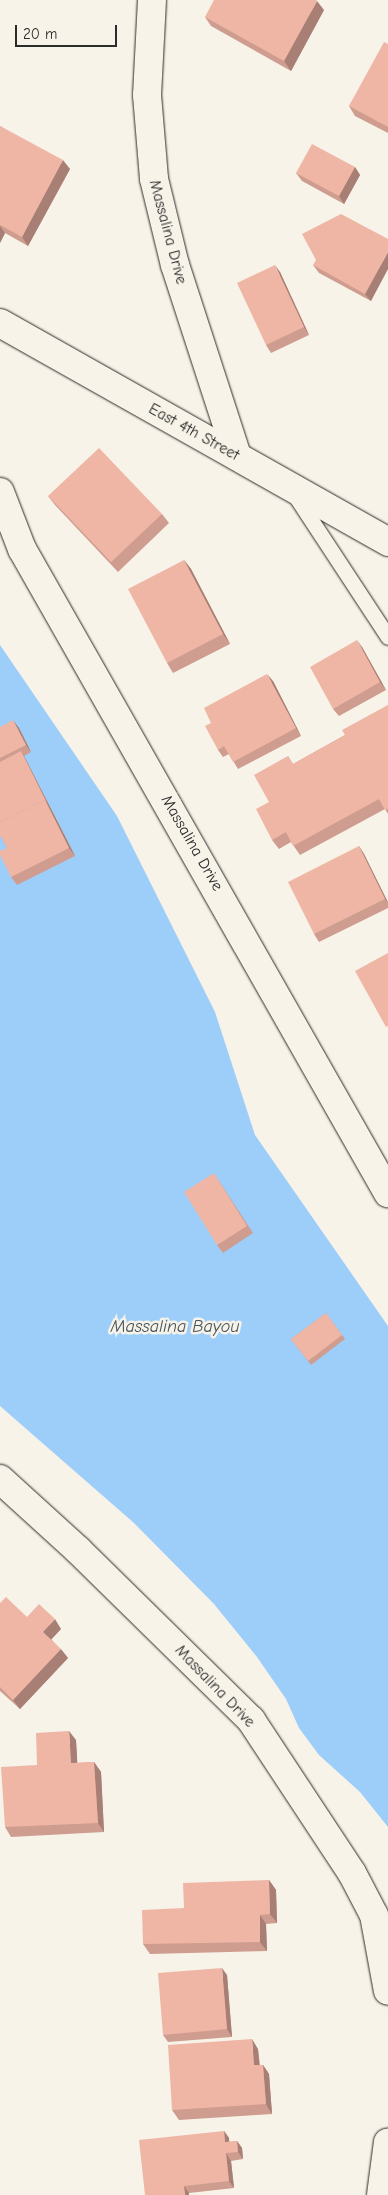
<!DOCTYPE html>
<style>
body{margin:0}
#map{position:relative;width:388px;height:2195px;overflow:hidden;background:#f7f3e8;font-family:"Comic Neue",sans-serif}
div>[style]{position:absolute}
.water>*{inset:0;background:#9ccef9}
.roads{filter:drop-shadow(0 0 1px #2b2b2b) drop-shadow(0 0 1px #2b2b2b)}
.service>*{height:15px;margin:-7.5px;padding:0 7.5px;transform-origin:7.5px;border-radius:7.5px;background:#f7f3e8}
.minor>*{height:28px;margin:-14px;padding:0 14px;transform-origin:14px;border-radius:14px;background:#f7f3e8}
.tertiary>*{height:28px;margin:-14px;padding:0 14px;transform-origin:14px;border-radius:14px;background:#f7f3e8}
.wall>*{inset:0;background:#ce9d8f}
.shaded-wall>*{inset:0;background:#a77f74}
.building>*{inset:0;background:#efb6a6}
span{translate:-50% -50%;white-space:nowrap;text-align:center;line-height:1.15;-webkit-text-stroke:5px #f7f3e8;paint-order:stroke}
.street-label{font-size:16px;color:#2b2b2b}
.water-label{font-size:18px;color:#47545e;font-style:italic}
.scale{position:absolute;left:15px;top:25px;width:102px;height:22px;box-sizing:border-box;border:2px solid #2b2b2b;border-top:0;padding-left:6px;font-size:15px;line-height:18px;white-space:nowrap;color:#2b2b2b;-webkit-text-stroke:4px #f7f3e8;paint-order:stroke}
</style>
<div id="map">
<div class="water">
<i style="clip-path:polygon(0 645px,117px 816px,215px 1012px,255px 1135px,388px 1326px,388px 1827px,360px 1792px,319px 1755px,299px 1728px,286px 1699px,257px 1657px,214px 1604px,134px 1523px,0 1406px)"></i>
</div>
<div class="roads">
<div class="service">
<i style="left:294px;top:494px;width:171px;rotate:56.7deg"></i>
</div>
<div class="minor">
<i style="left:152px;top:0;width:95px;rotate:93deg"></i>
<i style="left:147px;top:95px;width:84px;rotate:85.2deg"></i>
<i style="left:154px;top:179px;width:89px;rotate:76.3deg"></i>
<i style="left:175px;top:265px;width:201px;rotate:72deg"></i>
<i style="left:0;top:492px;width:61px;rotate:68.9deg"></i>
<i style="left:22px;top:549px;width:741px;rotate:60.39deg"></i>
<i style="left:0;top:1479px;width:105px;rotate:42.3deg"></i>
<i style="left:78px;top:1550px;width:243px;rotate:44.5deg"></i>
<i style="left:251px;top:1720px;width:183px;rotate:56.6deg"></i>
<i style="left:352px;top:1873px;width:47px;rotate:62.4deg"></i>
<i style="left:374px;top:1915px;width:77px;rotate:79.6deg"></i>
<i style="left:381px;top:2195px;width:53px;rotate:-82.5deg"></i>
</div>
<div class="tertiary">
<i style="left:0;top:323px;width:446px;rotate:29.4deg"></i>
</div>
</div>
<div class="wall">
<i style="clip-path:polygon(324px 10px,291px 71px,211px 26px,205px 17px)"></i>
<i style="clip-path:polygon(388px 44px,388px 133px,355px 116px,349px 106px)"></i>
<i style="clip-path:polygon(0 126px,70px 169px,28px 246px,5px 233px,0 243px)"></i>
<i style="clip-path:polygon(355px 167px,360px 175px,344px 204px,302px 181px,296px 173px)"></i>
<i style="clip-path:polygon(388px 239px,371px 301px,319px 273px,313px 265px)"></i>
<i style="clip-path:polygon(280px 272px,309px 335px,271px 353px,266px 345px)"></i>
<i style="clip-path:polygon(48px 496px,162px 514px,169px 523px,118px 572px,55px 505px)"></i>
<i style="clip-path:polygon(184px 560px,191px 569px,230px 644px,173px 673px,167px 663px)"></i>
<i style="clip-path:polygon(362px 647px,386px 690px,339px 716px,333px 709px)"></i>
<i style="clip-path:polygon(273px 681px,301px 736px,238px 769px,229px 754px,223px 757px,218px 750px,211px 723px)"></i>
<i style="clip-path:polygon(388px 705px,388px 814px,385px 809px,300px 855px,291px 842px,279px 849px,272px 840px,288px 756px,293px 764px,345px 735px)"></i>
<i style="clip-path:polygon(0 727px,19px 728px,31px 752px,24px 756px,75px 856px,17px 885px,11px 877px,7px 848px,0 835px)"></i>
<i style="clip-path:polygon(359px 846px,364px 854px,388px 902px,388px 908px,319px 942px,314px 934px)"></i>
<i style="clip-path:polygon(219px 1181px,253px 1233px,223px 1253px,217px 1245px)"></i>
<i style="clip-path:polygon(326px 1313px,345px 1339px,311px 1365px,291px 1339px)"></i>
<i style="clip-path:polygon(0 1603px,27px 1617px,61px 1629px,51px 1639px,68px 1658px,20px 1709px,0 1691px)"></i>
<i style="clip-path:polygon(76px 1740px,77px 1763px,94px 1762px,101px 1772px,104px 1832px,11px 1837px,5px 1827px,37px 1765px)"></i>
<i style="clip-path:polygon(269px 1880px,276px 1890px,277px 1923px,266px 1924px,267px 1951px,150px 1954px,143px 1944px,184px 1908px)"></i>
<i style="clip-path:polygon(227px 1975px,232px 2037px,168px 2042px,163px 2035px)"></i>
<i style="clip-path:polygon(258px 2049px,260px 2065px,263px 2065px,269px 2074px,272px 2114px,179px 2120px,172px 2110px)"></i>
<i style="clip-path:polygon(224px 2131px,229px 2138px,229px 2142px,237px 2141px,242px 2148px,243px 2159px,231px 2161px,234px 2188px,189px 2193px,145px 2195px)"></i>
</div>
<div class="shaded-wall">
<i style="clip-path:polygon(317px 1px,324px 10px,291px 71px,284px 61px)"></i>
<i style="clip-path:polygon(63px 160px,70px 169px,28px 246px,22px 237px)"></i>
<i style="clip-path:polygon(355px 167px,360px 175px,344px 204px,339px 196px)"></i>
<i style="clip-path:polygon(0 226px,5px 233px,0 243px)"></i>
<i style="clip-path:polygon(388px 252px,388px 269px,371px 301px,365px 294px)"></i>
<i style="clip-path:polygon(275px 265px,280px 272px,309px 335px,304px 327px)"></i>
<i style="clip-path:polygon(184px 560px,191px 569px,230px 644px,223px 634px)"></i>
<i style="clip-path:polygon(357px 640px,362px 647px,386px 690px,380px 682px)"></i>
<i style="clip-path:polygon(267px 674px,273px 681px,301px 736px,296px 728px)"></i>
<i style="clip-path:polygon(13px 720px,19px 728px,31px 752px,26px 745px)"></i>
<i style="clip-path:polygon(21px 751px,24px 756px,75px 856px,69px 848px)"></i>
<i style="clip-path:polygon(359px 846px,364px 854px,388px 903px,385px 899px)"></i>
<i style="clip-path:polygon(55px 1619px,61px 1629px,50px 1641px,43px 1632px)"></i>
<i style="clip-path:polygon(61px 1649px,68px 1658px,20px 1709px,13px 1700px)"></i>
<i style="clip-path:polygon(69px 1731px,76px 1740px,78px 1773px,71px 1763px)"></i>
<i style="clip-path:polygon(94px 1762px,101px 1772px,104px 1832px,98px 1823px)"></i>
<i style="clip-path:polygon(269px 1880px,276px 1890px,277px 1923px,270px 1914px)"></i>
<i style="clip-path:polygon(260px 1915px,266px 1924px,267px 1951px,260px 1942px)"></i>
<i style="clip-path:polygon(222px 1968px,227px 1975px,232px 2037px,227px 2029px)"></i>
<i style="clip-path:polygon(252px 2039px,258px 2049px,260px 2074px,254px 2065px)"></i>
<i style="clip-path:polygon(263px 2065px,269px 2074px,272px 2114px,266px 2104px)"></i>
<i style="clip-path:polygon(224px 2131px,229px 2138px,230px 2150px,225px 2142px)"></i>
<i style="clip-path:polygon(237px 2141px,242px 2148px,243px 2159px,238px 2152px)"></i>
<i style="clip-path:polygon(226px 2153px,231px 2161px,234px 2188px,229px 2181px)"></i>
<i style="clip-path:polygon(184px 2186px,189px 2193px,189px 2195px,185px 2195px)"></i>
</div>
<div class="building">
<i style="clip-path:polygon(214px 0,316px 0,317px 1px,284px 61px,205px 17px)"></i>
<i style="clip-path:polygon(384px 42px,388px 44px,388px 127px,349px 106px)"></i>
<i style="clip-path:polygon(0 126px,63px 160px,22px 237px,0 225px)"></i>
<i style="clip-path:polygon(312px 144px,355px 167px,339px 196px,296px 173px)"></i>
<i style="clip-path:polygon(341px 214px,388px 239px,388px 252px,365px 294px,313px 265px,316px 260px,302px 234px)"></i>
<i style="clip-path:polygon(275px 265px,304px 327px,266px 345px,237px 283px)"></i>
<i style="clip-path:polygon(99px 448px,162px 514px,111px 562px,48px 496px)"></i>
<i style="clip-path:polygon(184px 560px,223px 634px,167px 663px,128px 589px)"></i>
<i style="clip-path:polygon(357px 640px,380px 682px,333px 709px,310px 667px)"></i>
<i style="clip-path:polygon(267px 674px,296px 728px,233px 762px,224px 746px,218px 750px,205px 726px,211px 723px,204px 708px)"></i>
<i style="clip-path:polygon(388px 705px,388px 809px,385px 810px,379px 799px,293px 846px,286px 832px,272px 840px,256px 809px,269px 802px,254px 775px,288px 756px,293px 764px,345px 735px,342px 730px)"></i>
<i style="clip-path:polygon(13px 720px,26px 745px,0 758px,0 727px)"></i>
<i style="clip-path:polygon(21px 751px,47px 803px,45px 800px,0 822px,0 762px)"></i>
<i style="clip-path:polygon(45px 800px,69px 848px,11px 877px,0 855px,0 851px,7px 848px,0 835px,0 822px)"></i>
<i style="clip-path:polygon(359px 846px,385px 899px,314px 934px,288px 882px)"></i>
<i style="clip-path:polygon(388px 953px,388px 1026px,386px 1027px,355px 971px)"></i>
<i style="clip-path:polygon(214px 1173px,247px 1226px,217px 1245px,184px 1192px)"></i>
<i style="clip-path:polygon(326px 1313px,342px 1335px,308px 1361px,291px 1339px)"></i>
<i style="clip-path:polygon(6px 1597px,27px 1617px,39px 1604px,55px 1619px,43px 1632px,61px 1649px,13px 1700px,0 1687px,0 1603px)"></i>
<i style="clip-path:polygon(69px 1731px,71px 1763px,94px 1762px,98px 1823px,5px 1827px,1px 1767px,37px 1765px,36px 1733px)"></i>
<i style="clip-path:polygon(269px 1880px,270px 1914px,260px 1915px,260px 1942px,143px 1944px,142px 1910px,184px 1908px,183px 1883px)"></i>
<i style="clip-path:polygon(222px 1968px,227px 2029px,163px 2035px,158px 1973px)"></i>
<i style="clip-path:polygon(252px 2039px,254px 2065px,263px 2065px,266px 2104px,172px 2110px,168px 2045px)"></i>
<i style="clip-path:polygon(224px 2131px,225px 2142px,237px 2141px,238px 2152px,226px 2153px,229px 2181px,184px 2186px,185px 2195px,145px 2195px,139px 2140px)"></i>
</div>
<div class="street-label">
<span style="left:168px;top:232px;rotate:75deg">Massalina Drive</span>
<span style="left:194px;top:432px;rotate:29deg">East 4th Street</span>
<span style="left:192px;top:843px;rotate:60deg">Massalina Drive</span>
<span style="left:215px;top:1686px;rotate:46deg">Massalina Drive</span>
</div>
<div class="water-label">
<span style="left:175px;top:1327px">Massalina Bayou</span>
</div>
<div class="scale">20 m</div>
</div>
